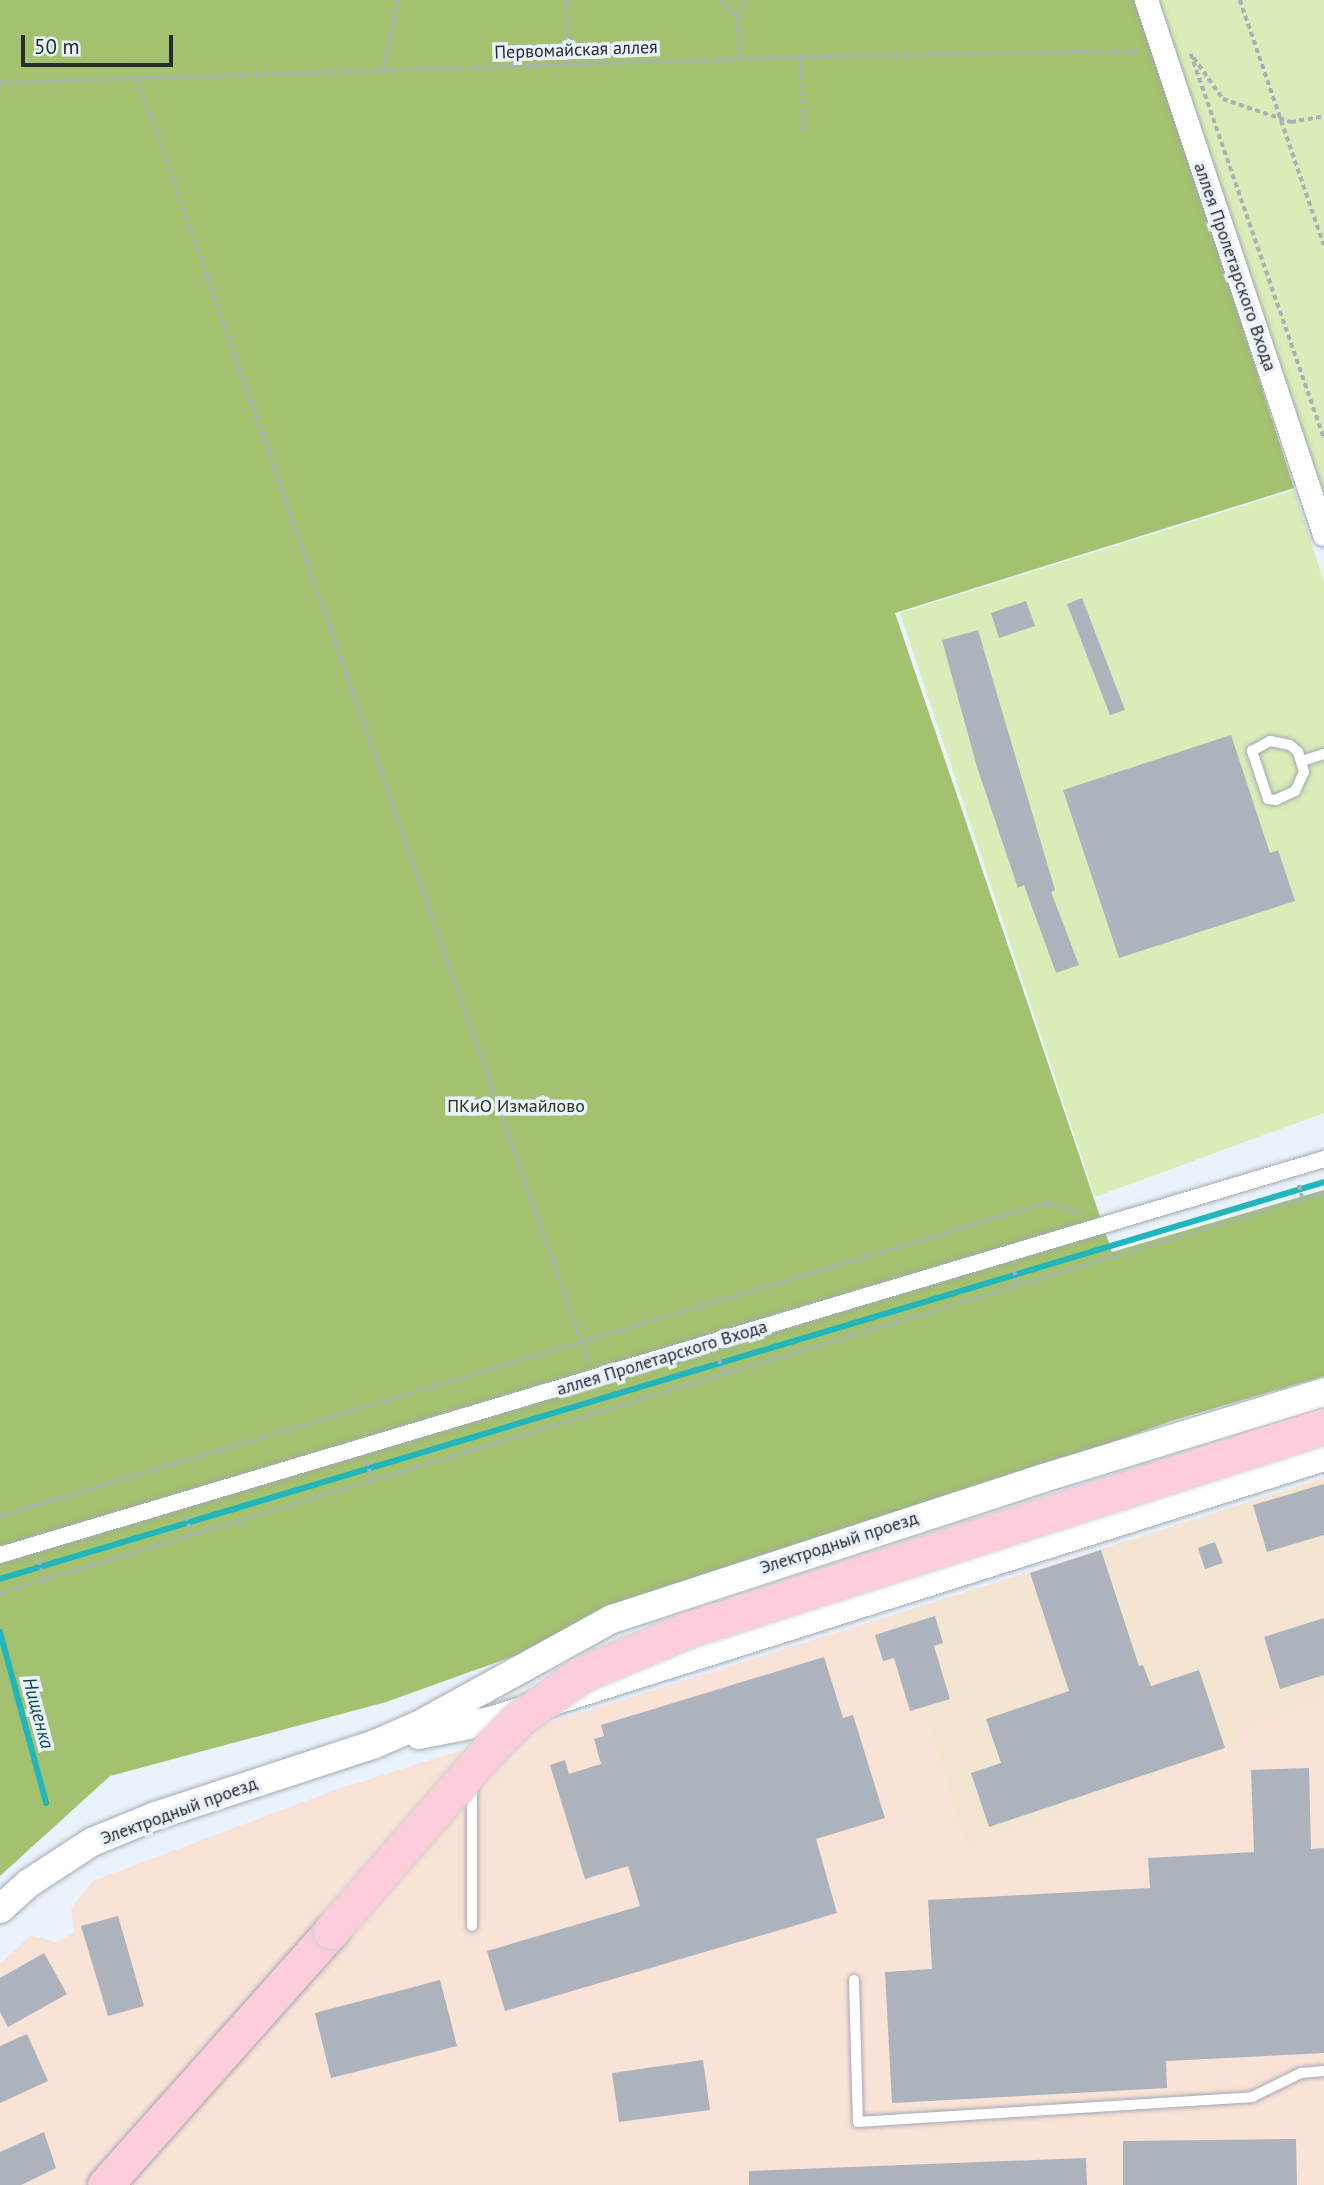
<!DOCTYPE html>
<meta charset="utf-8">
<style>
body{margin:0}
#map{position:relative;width:1324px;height:2185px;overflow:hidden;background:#eaf2fc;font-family:"PT Sans",sans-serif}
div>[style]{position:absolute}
.commercial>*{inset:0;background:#f3e5d2}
.industrial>*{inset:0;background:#f9e2d6}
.green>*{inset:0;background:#d8edb7}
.forest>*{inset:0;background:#a3c16e}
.stream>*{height:6px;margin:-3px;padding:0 3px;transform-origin:3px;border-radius:3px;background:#21b6bc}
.building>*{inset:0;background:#acb3bd}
.path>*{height:3.5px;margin-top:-1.75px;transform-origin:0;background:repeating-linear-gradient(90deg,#aab0b8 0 5px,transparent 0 8.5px)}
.roads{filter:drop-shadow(0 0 2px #a1a9b2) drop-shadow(0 0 2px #a1a9b2)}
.service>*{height:10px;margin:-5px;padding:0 5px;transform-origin:5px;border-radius:5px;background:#fff}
.pedestrian>*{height:16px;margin:-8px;padding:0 8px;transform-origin:8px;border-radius:8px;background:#fff}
.minor>*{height:23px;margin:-11.5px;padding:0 11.5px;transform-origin:11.5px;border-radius:11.5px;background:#fff}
.tertiary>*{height:28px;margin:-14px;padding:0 14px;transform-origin:14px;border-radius:14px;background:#fff}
.primary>*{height:35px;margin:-17.5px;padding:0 17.5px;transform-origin:17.5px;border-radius:17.5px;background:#fecdda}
.bridges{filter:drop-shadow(0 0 2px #cfd0d1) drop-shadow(0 0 2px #cfd0d1)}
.primary-bridge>*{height:35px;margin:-17.5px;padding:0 17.5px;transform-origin:17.5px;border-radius:17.5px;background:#fecdda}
span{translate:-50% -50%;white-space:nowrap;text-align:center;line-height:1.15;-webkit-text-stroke:7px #eaf2fc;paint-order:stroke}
.street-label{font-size:18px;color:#272a2e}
.park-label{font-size:18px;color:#293511}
.water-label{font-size:19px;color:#0a474a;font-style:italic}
.scale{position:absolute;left:21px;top:35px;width:152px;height:32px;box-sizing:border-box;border:4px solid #272a2e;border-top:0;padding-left:9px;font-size:21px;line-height:24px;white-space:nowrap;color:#272a2e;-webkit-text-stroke:5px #eaf2fc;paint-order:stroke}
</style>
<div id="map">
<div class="commercial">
<i style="clip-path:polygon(1324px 1478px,1324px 1696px,1241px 1728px,1241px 1743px,966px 1845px,893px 1615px)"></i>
</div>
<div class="industrial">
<i style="clip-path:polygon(893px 1615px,966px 1845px,1240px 1743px,1241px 1728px,1324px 1696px,1324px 2185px,0 2185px,0 1964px,31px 1935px,56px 1942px,74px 1933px,71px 1908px,93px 1881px,335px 1790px)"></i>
</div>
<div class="green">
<i style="clip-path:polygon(1157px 0,1324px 0,1324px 498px)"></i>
<i style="clip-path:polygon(1294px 490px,1324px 582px,1324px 1113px,1095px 1197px,900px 613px)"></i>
</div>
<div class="forest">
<i style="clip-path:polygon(0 0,1138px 0,1294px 488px,895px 613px,1112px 1252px,1324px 1190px,1324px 1376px,1171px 1421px,386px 1702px,110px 1776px,0 1876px)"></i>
</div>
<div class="stream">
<i style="left:0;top:1579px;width:1382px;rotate:-16.69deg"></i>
<i style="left:0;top:1632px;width:177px;rotate:74.9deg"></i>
</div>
<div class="building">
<i style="clip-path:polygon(1082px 598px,1125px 710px,1110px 715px,1067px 604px)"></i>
<i style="clip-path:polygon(1026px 601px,1035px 626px,999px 638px,991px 613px)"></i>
<i style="clip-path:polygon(978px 630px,1055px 890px,1051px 892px,1079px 965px,1056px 973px,1024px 885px,1018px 888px,977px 767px,942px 640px)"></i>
<i style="clip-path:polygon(1231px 735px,1270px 853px,1278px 850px,1295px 901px,1119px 958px,1063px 790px)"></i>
<i style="clip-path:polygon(1324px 1484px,1324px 1535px,1267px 1552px,1253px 1505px)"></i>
<i style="clip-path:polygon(1215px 1542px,1223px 1563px,1205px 1569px,1198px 1548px)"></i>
<i style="clip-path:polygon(1101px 1550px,1139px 1666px,1143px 1665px,1151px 1686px,1199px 1670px,1225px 1748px,989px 1827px,971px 1773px,1001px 1763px,986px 1719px,1069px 1691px,1030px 1573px)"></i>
<i style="clip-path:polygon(935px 1616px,943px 1643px,934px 1646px,950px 1699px,910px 1711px,894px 1658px,883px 1661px,875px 1635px)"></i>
<i style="clip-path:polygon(1324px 1618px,1324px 1675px,1280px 1689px,1264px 1637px)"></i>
<i style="clip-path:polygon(824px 1657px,843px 1718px,853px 1715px,885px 1818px,816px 1839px,837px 1913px,505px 2011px,487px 1951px,640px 1906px,628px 1866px,585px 1879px,550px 1765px,565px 1760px,569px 1774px,601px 1764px,594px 1739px,604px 1736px,601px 1725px)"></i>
<i style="clip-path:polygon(1309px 1768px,1311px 1849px,1324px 1848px,1324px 2053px,1166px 2061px,1167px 2088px,892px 2103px,885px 1972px,932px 1969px,928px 1900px,1150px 1888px,1148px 1858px,1254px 1852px,1251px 1770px)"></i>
<i style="clip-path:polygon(118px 1916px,144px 2006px,108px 2016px,81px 1926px)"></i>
<i style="clip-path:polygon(44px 1953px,67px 1994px,8px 2027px,0 2012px,0 1978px)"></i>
<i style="clip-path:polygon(440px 1980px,457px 2046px,331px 2078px,315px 2013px)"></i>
<i style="clip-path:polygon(27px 2034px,48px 2081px,0 2103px,0 2046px)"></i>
<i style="clip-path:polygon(703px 2060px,710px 2110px,619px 2122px,612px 2073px)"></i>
<i style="clip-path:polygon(44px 2132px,56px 2168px,21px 2185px,0 2185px,0 2152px)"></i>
<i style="clip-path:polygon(1296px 2139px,1297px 2185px,1123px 2185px,1123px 2141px)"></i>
<i style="clip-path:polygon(1086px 2158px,1087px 2185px,749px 2185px,749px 2171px)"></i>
</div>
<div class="path">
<i style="left:567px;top:0;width:64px;rotate:90deg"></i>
<i style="left:722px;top:0;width:25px;rotate:50deg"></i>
<i style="left:1240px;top:0;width:259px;rotate:71.1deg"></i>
<i style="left:1191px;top:54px;width:406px;rotate:70.9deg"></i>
<i style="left:801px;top:57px;width:75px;rotate:87.7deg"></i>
<i style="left:1194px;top:58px;width:50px;rotate:54.7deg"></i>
<i style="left:1223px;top:99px;width:72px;rotate:18.7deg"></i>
<i style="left:1291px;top:122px;width:34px;rotate:-10deg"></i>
<i style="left:740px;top:59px;width:40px;rotate:-92.9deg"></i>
<i style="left:738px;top:19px;width:20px;rotate:-70deg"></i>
<i style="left:383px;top:71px;width:73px;rotate:-78.1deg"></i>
<i style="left:138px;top:79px;width:1361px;rotate:70.65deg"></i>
<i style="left:0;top:83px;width:801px;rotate:-1.86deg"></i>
<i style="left:801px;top:57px;width:340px;rotate:-1deg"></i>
<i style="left:1299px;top:1185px;width:16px;rotate:75deg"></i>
<i style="left:1014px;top:1270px;width:16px;rotate:75deg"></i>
<i style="left:719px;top:1359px;width:16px;rotate:72deg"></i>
<i style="left:367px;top:1461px;width:19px;rotate:74deg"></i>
<i style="left:0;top:1516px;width:1092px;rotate:-16.66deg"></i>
<i style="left:1046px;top:1203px;width:36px;rotate:16deg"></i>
<i style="left:186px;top:1516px;width:19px;rotate:72deg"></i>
<i style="left:39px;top:1560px;width:19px;rotate:72deg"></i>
<i style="left:0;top:1593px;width:1383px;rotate:-16.81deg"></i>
</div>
<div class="roads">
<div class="service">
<i style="left:1270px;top:741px;width:20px;rotate:11deg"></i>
<i style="left:1290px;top:745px;width:11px;rotate:41deg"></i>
<i style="left:1298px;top:752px;width:21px;rotate:73deg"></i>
<i style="left:1304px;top:772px;width:21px;rotate:115deg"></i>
<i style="left:1295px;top:791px;width:21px;rotate:155deg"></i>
<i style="left:1276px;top:800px;width:8px;rotate:-173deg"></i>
<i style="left:1268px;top:799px;width:51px;rotate:-108.4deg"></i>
<i style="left:1252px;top:751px;width:21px;rotate:-29deg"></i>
<i style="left:1302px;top:761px;width:23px;rotate:-18deg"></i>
<i style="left:472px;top:1926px;width:146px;rotate:-90deg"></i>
<i style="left:854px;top:1980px;width:142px;rotate:88.4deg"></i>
<i style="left:858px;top:2122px;width:395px;rotate:-3.6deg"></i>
<i style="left:1252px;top:2097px;width:55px;rotate:-26.1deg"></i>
<i style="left:1301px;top:2073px;width:23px;rotate:-5deg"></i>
</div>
<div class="pedestrian">
<i style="left:0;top:1555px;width:1382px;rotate:-16.65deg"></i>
</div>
<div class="minor">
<i style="left:1146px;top:0;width:563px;rotate:71.57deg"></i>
</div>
<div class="tertiary">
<i style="left:419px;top:1735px;width:72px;rotate:-11.2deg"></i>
<i style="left:490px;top:1721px;width:875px;rotate:-17.57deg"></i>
<i style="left:0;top:1909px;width:39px;rotate:-42deg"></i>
<i style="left:29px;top:1883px;width:75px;rotate:-33.1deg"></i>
<i style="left:92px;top:1842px;width:68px;rotate:-22.4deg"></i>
<i style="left:155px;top:1816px;width:231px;rotate:-18.1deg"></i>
<i style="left:375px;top:1744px;width:48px;rotate:-23.4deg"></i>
<i style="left:419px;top:1725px;width:220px;rotate:-28.8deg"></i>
<i style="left:612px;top:1619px;width:450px;rotate:-18.1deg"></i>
<i style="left:1040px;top:1479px;width:297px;rotate:-17deg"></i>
</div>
<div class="primary">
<i style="left:105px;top:2185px;width:340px;rotate:-48.3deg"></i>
</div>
</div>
<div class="bridges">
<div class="primary-bridge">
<i style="left:331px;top:1931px;width:242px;rotate:-49deg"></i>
<i style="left:490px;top:1748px;width:42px;rotate:-45deg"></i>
<i style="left:520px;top:1718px;width:76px;rotate:-35.4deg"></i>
<i style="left:582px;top:1674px;width:114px;rotate:-22.7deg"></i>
<i style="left:687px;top:1630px;width:669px;rotate:-17.76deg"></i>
</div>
</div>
<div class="street-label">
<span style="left:576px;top:50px;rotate:-2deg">Первомайская аллея</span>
<span style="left:1235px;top:267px;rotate:71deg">аллея Пролетарского Входа</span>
<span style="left:662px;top:1358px;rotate:-17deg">аллея Пролетарского Входа</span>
<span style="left:839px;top:1543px;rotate:-18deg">Электродный проезд</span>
<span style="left:179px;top:1811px;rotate:-20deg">Электродный проезд</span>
</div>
<div class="park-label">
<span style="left:516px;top:1106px">ПКиО Измайлово</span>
</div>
<div class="water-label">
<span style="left:38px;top:1713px;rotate:75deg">Нищенка</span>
</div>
<div class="scale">50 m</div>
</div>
